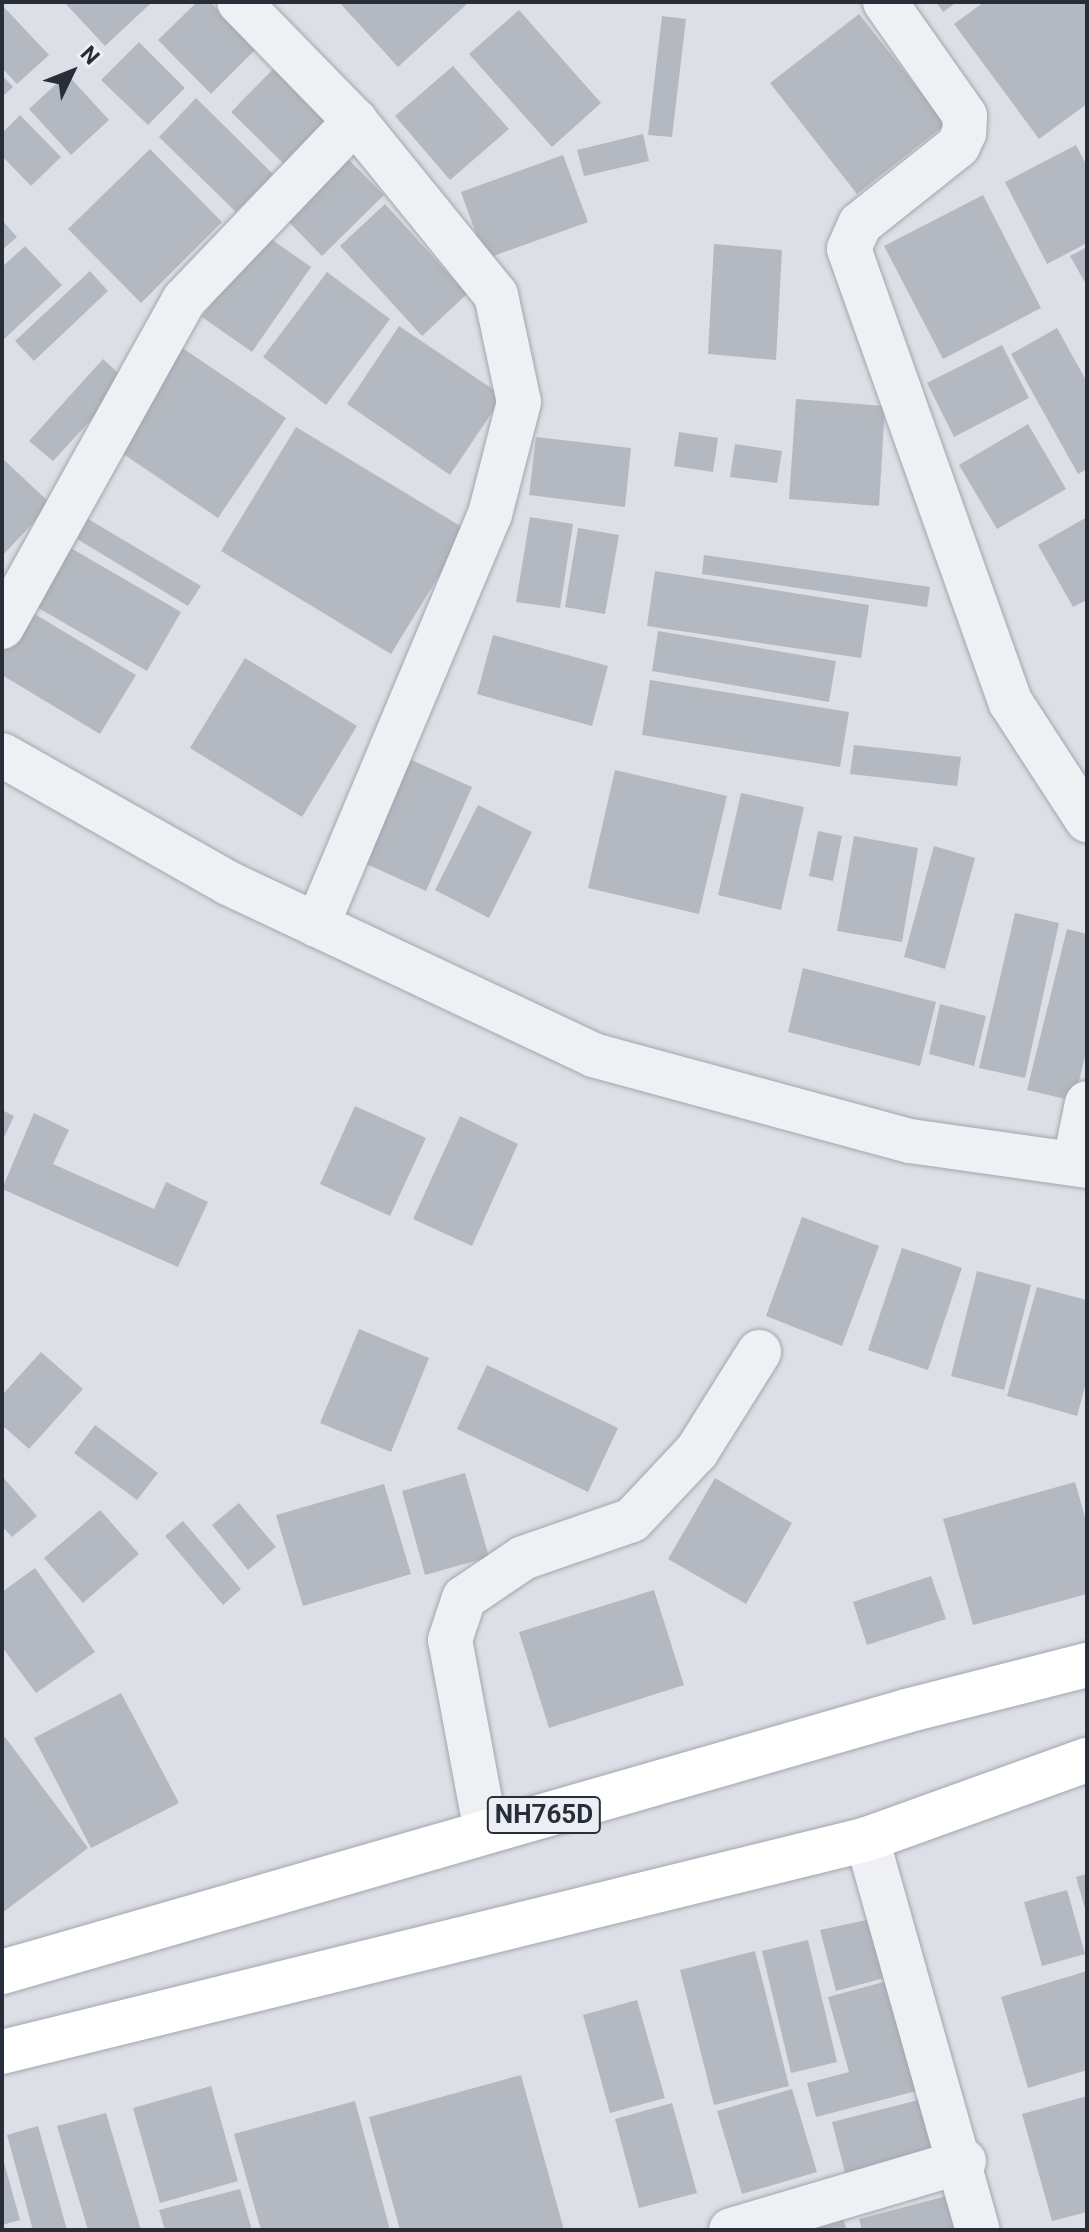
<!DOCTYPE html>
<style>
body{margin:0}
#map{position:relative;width:1089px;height:2232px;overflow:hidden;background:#dcdfe5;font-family:Roboto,sans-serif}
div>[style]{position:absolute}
.building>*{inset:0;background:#b4b9c1}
.roads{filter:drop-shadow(0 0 2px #a2a6ae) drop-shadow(0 0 2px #a2a6ae)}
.minor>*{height:44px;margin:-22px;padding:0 22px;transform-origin:22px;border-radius:22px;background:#eef0f4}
.highway>*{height:44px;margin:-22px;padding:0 22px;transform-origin:22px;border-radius:22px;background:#fff}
span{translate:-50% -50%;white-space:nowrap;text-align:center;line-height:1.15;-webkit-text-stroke:6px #ebeef3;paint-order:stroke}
.shield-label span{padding:2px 6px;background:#ebeef3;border:2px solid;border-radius:6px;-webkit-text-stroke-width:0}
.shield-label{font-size:26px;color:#272e3a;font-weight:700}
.frame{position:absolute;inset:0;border:4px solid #272e3a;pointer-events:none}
.north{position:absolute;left:32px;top:32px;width:80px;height:80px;-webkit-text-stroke:6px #ebeef3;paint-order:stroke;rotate:47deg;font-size:22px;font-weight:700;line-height:32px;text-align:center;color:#272e3a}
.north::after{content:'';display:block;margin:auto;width:28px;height:36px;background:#272e3a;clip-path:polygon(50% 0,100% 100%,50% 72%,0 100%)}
</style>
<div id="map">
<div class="building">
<i style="clip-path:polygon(64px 2px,152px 2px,105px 46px)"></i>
<i style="clip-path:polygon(197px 2px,210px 2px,256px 49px,211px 94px,158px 40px)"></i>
<i style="clip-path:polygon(339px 2px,469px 2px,398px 67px)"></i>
<i style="clip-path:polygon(936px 2px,957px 2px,943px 12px)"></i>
<i style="clip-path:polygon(984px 2px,1087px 2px,1087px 104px,1039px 139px,954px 24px)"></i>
<i style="clip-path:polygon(2px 5px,49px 55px,17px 84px,2px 68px)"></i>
<i style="clip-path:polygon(519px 10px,601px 103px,552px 147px,469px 54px)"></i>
<i style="clip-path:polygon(859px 14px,946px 124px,857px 194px,770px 83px)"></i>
<i style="clip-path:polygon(662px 16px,686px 19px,672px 137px,648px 135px)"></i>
<i style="clip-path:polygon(139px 42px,185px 88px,148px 125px,101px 80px)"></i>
<i style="clip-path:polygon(280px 62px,337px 119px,288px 168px,231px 112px)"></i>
<i style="clip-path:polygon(453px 66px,509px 129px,450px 180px,395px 116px)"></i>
<i style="clip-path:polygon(67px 74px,109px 120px,71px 155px,29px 109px)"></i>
<i style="clip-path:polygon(2px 75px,13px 87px,2px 97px)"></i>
<i style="clip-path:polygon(196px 98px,273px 174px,236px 212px,159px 137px)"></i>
<i style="clip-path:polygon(20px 115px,61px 157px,31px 186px,2px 156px,2px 133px)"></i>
<i style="clip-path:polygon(643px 134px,649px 161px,584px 176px,577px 150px)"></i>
<i style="clip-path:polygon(1076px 145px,1087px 166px,1087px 243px,1047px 264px,1005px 182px)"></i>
<i style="clip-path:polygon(150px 149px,222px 222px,141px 303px,68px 229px)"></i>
<i style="clip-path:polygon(344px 155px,384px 195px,322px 256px,282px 215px)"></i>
<i style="clip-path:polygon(563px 155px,588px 222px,485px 259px,461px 192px)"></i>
<i style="clip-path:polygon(983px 195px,1041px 308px,943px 359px,884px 246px)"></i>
<i style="clip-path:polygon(385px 204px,467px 294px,422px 336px,340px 246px)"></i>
<i style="clip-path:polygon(2px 220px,17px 237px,2px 250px)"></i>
<i style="clip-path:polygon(261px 232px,311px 267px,252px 352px,202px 317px)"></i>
<i style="clip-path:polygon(714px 244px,782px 250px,776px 360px,708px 354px)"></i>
<i style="clip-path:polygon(25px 246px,62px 285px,2px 341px,2px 267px)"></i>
<i style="clip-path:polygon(1087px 247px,1087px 286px,1070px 256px)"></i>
<i style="clip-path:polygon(90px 271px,108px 291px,34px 361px,15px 341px)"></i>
<i style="clip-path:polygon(327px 272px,390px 319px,326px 405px,263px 357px)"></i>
<i style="clip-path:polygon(399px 326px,503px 396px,450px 475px,347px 404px)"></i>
<i style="clip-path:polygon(1057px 328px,1087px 382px,1087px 469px,1078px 474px,1011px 354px)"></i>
<i style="clip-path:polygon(178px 345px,286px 418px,218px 518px,110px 445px)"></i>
<i style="clip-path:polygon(1002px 345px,1029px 398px,954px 437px,927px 383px)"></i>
<i style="clip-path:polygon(103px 359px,127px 381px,53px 461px,29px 441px)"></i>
<i style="clip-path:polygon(796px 399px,885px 406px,879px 506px,789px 499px)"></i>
<i style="clip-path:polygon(1028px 424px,1066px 489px,997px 529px,959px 465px)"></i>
<i style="clip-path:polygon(296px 427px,467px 530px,391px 654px,221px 551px)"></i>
<i style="clip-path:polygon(679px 432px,718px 438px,713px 472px,674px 466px)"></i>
<i style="clip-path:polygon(536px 437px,631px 448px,625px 507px,529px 495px)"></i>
<i style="clip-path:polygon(735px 444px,782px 451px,777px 483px,730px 477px)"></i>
<i style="clip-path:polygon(2px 458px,51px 504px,2px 556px)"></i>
<i style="clip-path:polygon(530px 517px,573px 524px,560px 608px,516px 602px)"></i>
<i style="clip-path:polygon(1087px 517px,1087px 600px,1073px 607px,1038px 545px)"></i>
<i style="clip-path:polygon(88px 519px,201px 586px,188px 606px,77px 539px)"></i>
<i style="clip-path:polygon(578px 528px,619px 535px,605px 614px,565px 607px)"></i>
<i style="clip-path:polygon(69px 547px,181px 612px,147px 671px,35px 606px)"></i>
<i style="clip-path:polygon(704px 555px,930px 587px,927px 607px,702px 574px)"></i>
<i style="clip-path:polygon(655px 571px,869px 605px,861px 658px,647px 626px)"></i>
<i style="clip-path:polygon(28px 610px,136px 675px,100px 734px,2px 675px,2px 653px)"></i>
<i style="clip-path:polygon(658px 631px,836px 661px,829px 702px,652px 671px)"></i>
<i style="clip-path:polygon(493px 635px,608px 666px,592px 726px,477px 694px)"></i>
<i style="clip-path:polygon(245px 658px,357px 726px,302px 817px,190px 748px)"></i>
<i style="clip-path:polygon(650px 680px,849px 712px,840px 767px,642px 735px)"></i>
<i style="clip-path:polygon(854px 745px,961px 757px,957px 786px,850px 774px)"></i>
<i style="clip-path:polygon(407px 758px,472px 787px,426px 891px,362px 862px)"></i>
<i style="clip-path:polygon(615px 770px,727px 796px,699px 914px,588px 888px)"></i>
<i style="clip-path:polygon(741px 793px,804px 807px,781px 910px,718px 895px)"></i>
<i style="clip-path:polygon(478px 805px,532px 832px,489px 918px,435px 890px)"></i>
<i style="clip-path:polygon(818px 831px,842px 836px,833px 881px,809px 876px)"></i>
<i style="clip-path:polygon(854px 836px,918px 848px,902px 942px,837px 931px)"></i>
<i style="clip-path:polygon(934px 846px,975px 858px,945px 969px,904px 957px)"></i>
<i style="clip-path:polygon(1015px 913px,1059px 923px,1025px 1078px,979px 1068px)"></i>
<i style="clip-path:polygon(1067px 929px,1087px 934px,1087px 1049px,1074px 1101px,1027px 1090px)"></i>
<i style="clip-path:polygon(803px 968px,936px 1002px,920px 1066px,788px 1032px)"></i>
<i style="clip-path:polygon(940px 1004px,986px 1016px,974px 1066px,929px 1054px)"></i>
<i style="clip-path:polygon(355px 1106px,426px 1138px,390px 1216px,320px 1184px)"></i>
<i style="clip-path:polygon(2px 1110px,14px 1116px,2px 1142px)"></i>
<i style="clip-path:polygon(34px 1113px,69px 1130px,53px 1164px,154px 1209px,166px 1182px,208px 1202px,178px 1267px,2px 1189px)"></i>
<i style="clip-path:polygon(460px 1116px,518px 1144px,472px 1246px,413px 1219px)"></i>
<i style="clip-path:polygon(802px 1217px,879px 1246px,842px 1346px,766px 1316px)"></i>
<i style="clip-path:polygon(902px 1248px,962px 1268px,928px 1370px,868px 1350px)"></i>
<i style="clip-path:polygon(977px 1271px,1031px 1285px,1004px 1390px,951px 1376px)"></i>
<i style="clip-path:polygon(1037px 1287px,1087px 1300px,1087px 1379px,1077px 1416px,1007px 1396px)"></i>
<i style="clip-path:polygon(359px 1329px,429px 1358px,391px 1452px,320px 1423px)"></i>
<i style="clip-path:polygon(41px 1352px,83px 1389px,29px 1449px,2px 1425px,2px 1395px)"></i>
<i style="clip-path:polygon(487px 1365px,618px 1428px,588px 1492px,457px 1429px)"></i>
<i style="clip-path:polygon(95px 1425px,158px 1473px,137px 1500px,74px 1453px)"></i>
<i style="clip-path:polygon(465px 1473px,489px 1557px,425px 1575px,402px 1491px)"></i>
<i style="clip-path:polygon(2px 1476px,37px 1516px,12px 1537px,2px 1526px)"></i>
<i style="clip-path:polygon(715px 1478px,792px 1523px,746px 1604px,668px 1559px)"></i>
<i style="clip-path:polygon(1075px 1482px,1087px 1524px,1087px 1594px,973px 1625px,943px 1519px)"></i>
<i style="clip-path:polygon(384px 1484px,411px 1574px,303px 1606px,276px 1515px)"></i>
<i style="clip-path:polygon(239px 1503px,276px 1547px,248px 1570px,212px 1525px)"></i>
<i style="clip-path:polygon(100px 1510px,139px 1554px,83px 1603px,44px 1558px)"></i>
<i style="clip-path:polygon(183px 1521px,241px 1589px,223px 1605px,165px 1536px)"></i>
<i style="clip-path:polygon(35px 1568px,95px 1652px,36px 1693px,2px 1647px,2px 1592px)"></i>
<i style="clip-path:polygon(931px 1576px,946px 1619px,867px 1645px,853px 1602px)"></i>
<i style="clip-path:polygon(654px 1590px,684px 1685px,549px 1728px,519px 1632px)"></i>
<i style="clip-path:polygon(121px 1693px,179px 1803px,91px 1848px,34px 1738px)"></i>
<i style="clip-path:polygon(5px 1737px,88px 1848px,2px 1913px,2px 1739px)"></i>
<i style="clip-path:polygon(1087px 1874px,1087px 1911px,1086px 1912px,1076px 1877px)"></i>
<i style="clip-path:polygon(1067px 1890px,1085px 1954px,1042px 1966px,1024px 1902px)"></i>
<i style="clip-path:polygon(885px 1916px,899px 1974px,836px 1991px,820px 1930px)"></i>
<i style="clip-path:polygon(808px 1940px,837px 2062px,791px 2073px,762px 1951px)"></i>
<i style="clip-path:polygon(755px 1951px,789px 2086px,714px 2105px,680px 1970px)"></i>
<i style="clip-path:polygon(1087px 1971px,1087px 2070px,1028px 2088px,1001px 1997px)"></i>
<i style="clip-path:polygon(902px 1977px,932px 2087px,816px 2117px,807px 2083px,849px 2072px,828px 1997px)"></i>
<i style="clip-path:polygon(637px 2000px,665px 2098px,610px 2113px,583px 2015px)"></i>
<i style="clip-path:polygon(521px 2075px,564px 2230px,400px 2230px,369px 2117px)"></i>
<i style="clip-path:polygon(211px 2086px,238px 2181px,160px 2203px,133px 2108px)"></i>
<i style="clip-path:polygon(792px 2089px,817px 2172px,742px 2194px,717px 2111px)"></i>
<i style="clip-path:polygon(938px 2095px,954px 2158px,848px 2184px,832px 2122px)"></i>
<i style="clip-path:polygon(1087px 2096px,1087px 2212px,1052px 2221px,1022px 2114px)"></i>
<i style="clip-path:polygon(355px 2101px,390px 2230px,261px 2230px,234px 2134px)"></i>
<i style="clip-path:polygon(672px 2103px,697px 2193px,639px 2208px,615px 2119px)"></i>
<i style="clip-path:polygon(106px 2113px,141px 2230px,88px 2230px,57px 2126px)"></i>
<i style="clip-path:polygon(38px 2126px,67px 2230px,33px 2230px,7px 2135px)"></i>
<i style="clip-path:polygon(3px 2159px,20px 2220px,2px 2225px,2px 2160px)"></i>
<i style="clip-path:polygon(240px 2189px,252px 2230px,165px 2230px,159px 2210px)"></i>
<i style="clip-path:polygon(958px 2193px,967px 2230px,862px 2230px,859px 2219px)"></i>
<i style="clip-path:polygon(841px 2213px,847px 2230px,794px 2230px)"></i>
</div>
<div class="roads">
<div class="minor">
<i style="left:239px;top:2px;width:166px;rotate:45.7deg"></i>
<i style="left:355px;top:121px;width:224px;rotate:51deg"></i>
<i style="left:496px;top:295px;width:109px;rotate:77.9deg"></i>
<i style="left:519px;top:402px;width:116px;rotate:104.5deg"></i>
<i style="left:490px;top:514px;width:446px;rotate:112.8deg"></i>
<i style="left:885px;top:2px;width:139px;rotate:54.9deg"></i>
<i style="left:965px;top:116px;width:17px;rotate:93deg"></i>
<i style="left:964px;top:133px;width:14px;rotate:115deg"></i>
<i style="left:958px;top:146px;width:125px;rotate:141.5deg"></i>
<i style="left:860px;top:224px;width:27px;rotate:114deg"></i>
<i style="left:849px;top:249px;width:482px;rotate:70.4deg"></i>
<i style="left:1011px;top:703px;width:140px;rotate:57deg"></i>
<i style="left:2px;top:627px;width:374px;rotate:-60.9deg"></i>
<i style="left:184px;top:300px;width:248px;rotate:-46.3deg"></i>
<i style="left:2px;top:755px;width:260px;rotate:29.5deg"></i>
<i style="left:228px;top:883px;width:403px;rotate:25.2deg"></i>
<i style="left:593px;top:1055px;width:328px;rotate:15.2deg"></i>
<i style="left:910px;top:1141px;width:179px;rotate:8deg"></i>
<i style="left:1075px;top:1162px;width:60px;rotate:-78.5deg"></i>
<i style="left:486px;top:1832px;width:195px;rotate:-100.6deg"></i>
<i style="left:450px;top:1640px;width:44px;rotate:-71.6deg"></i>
<i style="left:464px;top:1598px;width:71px;rotate:-34.1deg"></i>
<i style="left:523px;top:1558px;width:115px;rotate:-19.2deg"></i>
<i style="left:632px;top:1520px;width:95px;rotate:-46.7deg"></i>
<i style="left:697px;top:1451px;width:117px;rotate:-57.9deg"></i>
<i style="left:867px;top:1839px;width:406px;rotate:74.2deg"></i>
<i style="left:731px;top:2230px;width:243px;rotate:-16.5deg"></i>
</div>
<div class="highway">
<i style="left:2px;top:1972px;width:941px;rotate:-16.1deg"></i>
<i style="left:906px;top:1711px;width:187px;rotate:-14.3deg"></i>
<i style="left:2px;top:2052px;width:891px;rotate:-13.83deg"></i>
<i style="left:867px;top:1839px;width:234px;rotate:-19.8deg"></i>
</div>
</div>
<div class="shield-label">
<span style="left:544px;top:1815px">NH765D</span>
</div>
<div class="frame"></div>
<div class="north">N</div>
</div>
